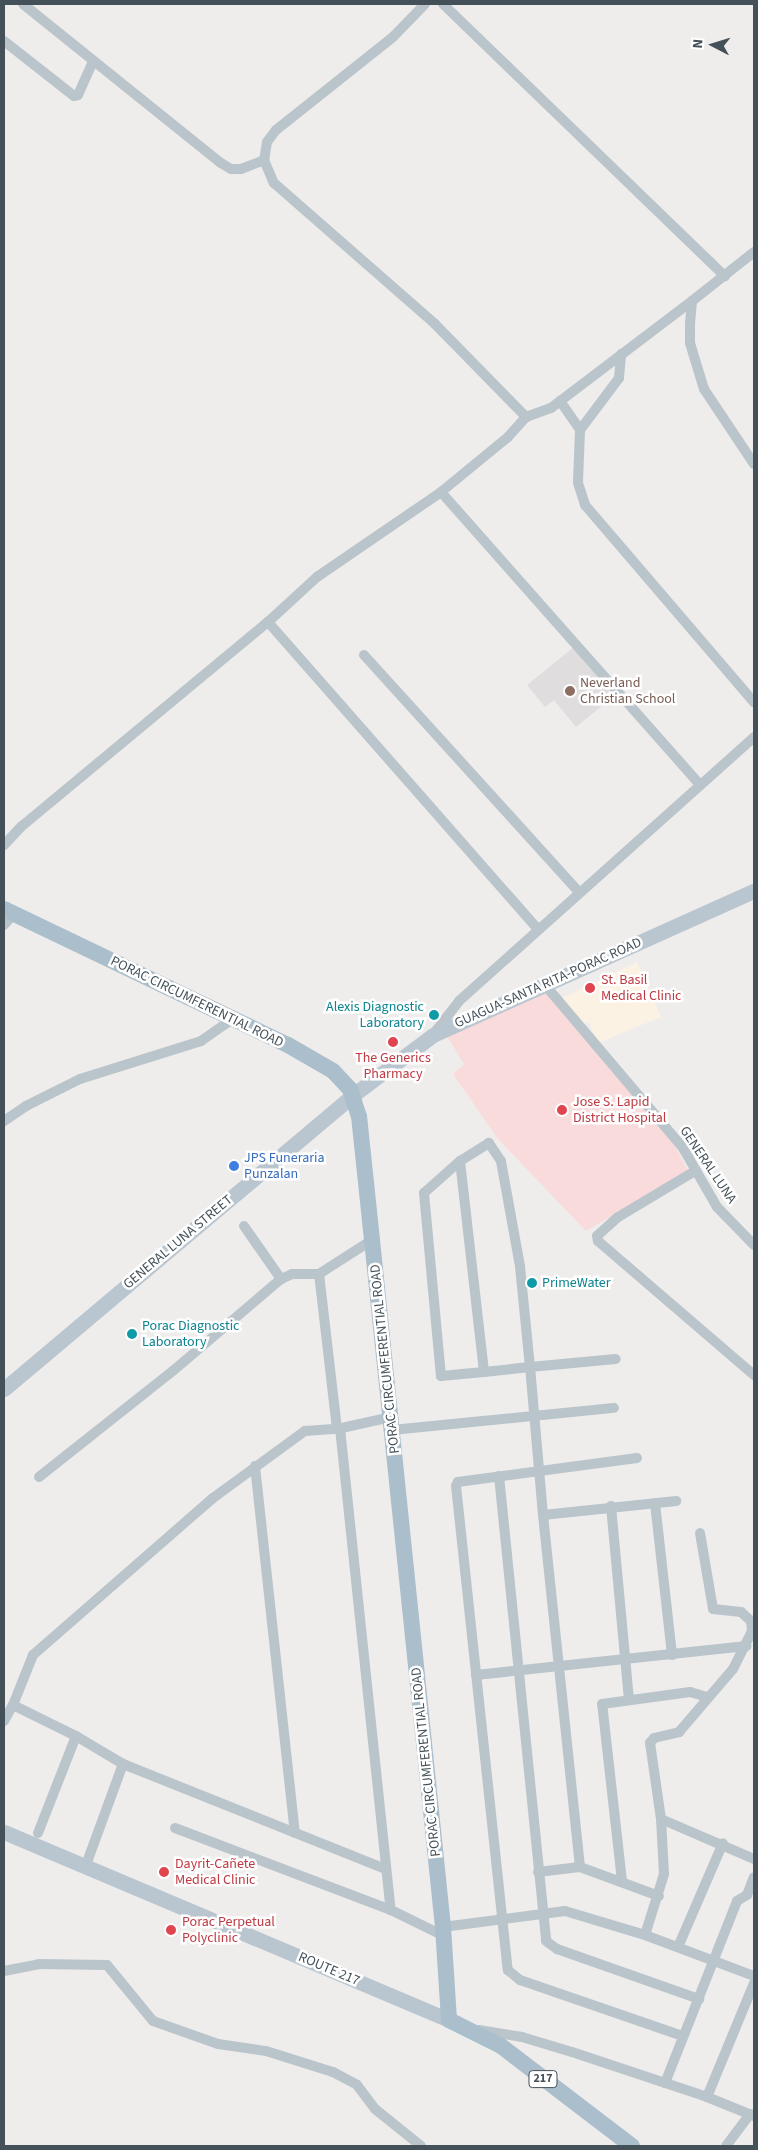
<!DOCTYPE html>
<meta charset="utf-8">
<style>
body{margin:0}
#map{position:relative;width:758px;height:2150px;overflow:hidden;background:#efecec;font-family:"Source Sans 3",sans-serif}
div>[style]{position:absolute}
.commercial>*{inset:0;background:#fbf2e3}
.education>*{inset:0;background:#e0ddde}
.medical>*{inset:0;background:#fadbdb}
.minor>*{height:10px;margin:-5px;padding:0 5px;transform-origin:5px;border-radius:5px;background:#bac5cb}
.secondary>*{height:15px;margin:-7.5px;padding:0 7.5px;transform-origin:7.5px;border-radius:7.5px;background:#b9c6d0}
.primary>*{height:16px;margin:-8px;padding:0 8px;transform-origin:8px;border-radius:8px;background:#abbecb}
.dots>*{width:14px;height:14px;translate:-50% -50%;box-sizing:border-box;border:2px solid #fff;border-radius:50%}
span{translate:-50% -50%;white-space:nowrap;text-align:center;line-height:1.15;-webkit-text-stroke:5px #fff;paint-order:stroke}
.shield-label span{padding:1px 4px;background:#fff;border:1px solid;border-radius:4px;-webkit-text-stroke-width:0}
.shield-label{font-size:12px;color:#455159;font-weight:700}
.education-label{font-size:14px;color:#785e54}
.left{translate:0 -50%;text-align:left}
.health-label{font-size:14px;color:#be3a42}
.street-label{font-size:14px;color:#455159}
.culture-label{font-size:14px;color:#0d838f}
.right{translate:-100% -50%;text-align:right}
.shop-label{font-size:14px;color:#366cbe}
.frame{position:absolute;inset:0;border:5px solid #455159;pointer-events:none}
.north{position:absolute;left:688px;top:20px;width:50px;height:50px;-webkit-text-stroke:4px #fff;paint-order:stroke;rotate:275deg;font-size:14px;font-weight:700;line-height:20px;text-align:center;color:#455159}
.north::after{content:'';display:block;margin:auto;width:18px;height:22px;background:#455159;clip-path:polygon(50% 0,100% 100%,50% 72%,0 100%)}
</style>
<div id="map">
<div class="commercial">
<i style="clip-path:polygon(637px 962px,661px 1017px,598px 1043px,589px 1022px,582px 1025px,562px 998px)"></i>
</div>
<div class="education">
<i style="clip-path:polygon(574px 647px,614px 696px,576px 727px,554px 700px,545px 707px,527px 685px)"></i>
</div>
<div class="medical">
<i style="clip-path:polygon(544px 990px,672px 1140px,688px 1171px,586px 1231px,498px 1139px,453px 1074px,464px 1064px,446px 1035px)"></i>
</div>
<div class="minor">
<i style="left:23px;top:4px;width:254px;rotate:38.8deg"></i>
<i style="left:221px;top:163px;width:12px;rotate:31deg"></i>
<i style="left:231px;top:169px;width:10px"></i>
<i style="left:241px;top:169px;width:25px;rotate:-21deg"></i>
<i style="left:425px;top:4px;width:46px;rotate:134.1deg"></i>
<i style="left:393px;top:37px;width:149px;rotate:141.5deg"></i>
<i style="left:276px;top:130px;width:15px;rotate:127deg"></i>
<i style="left:267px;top:142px;width:18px;rotate:99deg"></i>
<i style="left:264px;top:160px;width:25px;rotate:67deg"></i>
<i style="left:274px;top:183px;width:213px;rotate:41.2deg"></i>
<i style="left:434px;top:323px;width:132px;rotate:45.6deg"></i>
<i style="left:443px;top:4px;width:392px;rotate:44deg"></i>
<i style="left:4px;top:41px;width:89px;rotate:38.2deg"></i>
<i style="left:74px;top:96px;width:4px;rotate:-14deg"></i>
<i style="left:78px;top:95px;width:37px;rotate:-66deg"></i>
<i style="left:754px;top:252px;width:79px;rotate:141.7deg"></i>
<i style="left:692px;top:301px;width:22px;rotate:95deg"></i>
<i style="left:690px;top:323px;width:20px;rotate:90deg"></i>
<i style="left:690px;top:343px;width:48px;rotate:73.1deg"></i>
<i style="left:704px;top:389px;width:90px;rotate:56.3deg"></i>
<i style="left:560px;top:401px;width:35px;rotate:55deg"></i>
<i style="left:580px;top:430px;width:53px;rotate:92.2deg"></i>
<i style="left:578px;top:483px;width:23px;rotate:72deg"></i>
<i style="left:585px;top:505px;width:260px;rotate:49.4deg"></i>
<i style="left:580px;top:430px;width:65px;rotate:-53.1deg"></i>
<i style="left:619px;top:378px;width:24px;rotate:-85deg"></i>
<i style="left:441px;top:492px;width:87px;rotate:-39.4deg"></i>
<i style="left:508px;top:437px;width:27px;rotate:-48deg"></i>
<i style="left:526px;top:417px;width:27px;rotate:-20deg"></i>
<i style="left:551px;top:408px;width:177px;rotate:-37.2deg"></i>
<i style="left:268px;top:622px;width:409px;rotate:48.7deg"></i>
<i style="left:364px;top:655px;width:320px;rotate:47.8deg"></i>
<i style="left:4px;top:845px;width:26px;rotate:-47deg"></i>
<i style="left:22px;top:826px;width:320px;rotate:-39.7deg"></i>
<i style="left:268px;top:622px;width:67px;rotate:-42.6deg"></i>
<i style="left:317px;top:577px;width:150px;rotate:-34.4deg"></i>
<i style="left:441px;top:492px;width:391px;rotate:48.5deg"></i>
<i style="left:4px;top:925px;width:15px;rotate:-48deg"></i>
<i style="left:545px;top:985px;width:214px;rotate:49.7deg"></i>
<i style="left:683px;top:1148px;width:68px;rotate:60deg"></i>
<i style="left:717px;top:1207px;width:53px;rotate:45.8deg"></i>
<i style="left:435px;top:1032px;width:39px;rotate:-52deg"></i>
<i style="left:459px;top:1001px;width:396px;rotate:-41.8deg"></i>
<i style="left:4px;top:1121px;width:27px;rotate:-34deg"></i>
<i style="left:26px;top:1106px;width:60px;rotate:-26.6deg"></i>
<i style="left:80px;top:1079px;width:127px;rotate:-17.4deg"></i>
<i style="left:201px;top:1041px;width:39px;rotate:-35deg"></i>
<i style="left:460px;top:1161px;width:212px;rotate:83.5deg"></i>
<i style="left:695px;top:1171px;width:90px;rotate:149.1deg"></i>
<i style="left:618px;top:1217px;width:28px;rotate:138deg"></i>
<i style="left:597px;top:1236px;width:5px;rotate:79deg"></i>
<i style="left:598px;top:1241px;width:206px;rotate:40.7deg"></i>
<i style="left:244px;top:1226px;width:65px;rotate:55.1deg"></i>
<i style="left:340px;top:1428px;width:485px;rotate:84deg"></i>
<i style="left:337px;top:1429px;width:55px;rotate:-12.5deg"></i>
<i style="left:392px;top:1430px;width:223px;rotate:-5.7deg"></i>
<i style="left:637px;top:1458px;width:181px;rotate:172.4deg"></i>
<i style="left:458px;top:1482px;width:4px;rotate:117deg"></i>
<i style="left:456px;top:1486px;width:487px;rotate:83.9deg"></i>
<i style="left:508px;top:1970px;width:16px;rotate:40deg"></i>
<i style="left:520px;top:1980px;width:172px;rotate:19deg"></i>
<i style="left:255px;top:1466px;width:369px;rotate:83.8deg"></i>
<i style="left:499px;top:1476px;width:467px;rotate:84.2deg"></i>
<i style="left:546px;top:1941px;width:14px;rotate:36deg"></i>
<i style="left:557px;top:1949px;width:151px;rotate:19.4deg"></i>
<i style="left:39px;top:1477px;width:172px;rotate:-38.4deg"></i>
<i style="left:174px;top:1370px;width:140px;rotate:-40.4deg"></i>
<i style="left:281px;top:1279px;width:12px;rotate:-24deg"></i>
<i style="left:292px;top:1274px;width:27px"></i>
<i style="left:655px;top:1503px;width:153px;rotate:83.6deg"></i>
<i style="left:611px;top:1506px;width:194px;rotate:84.7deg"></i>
<i style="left:543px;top:1515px;width:134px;rotate:-6deg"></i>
<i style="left:476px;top:1675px;width:272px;rotate:-6.1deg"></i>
<i style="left:13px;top:1705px;width:54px;rotate:-68.2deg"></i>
<i style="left:33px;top:1655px;width:239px;rotate:-41.1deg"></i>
<i style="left:213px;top:1498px;width:114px;rotate:-36.1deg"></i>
<i style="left:305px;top:1431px;width:32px;rotate:-4deg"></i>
<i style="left:337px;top:1429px;width:156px;rotate:-96.6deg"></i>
<i style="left:319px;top:1274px;width:63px;rotate:-32.7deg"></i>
<i style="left:4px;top:1721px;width:18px;rotate:-61deg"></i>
<i style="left:13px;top:1705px;width:70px;rotate:26.2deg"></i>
<i style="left:76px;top:1736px;width:55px;rotate:30.8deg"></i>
<i style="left:123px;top:1764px;width:283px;rotate:21.8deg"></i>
<i style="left:661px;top:1819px;width:101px;rotate:23.3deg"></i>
<i style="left:175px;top:1828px;width:231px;rotate:20.8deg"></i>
<i style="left:391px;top:1910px;width:59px;rotate:26.1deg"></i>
<i style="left:38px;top:1833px;width:104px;rotate:-68.6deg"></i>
<i style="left:86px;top:1865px;width:108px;rotate:-69.9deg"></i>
<i style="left:580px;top:1867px;width:354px;rotate:-96deg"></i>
<i style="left:543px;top:1515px;width:149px;rotate:-95deg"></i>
<i style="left:530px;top:1367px;width:101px;rotate:-95.7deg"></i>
<i style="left:520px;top:1266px;width:107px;rotate:-100.3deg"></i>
<i style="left:501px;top:1161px;width:22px;rotate:-124deg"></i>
<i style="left:489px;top:1143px;width:34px;rotate:148deg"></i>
<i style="left:460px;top:1161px;width:48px;rotate:138.4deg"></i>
<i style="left:424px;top:1193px;width:184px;rotate:84.7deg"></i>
<i style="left:441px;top:1376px;width:43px;rotate:-5.3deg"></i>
<i style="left:484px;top:1372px;width:46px;rotate:-6.2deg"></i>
<i style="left:530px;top:1367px;width:86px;rotate:-5.3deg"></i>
<i style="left:538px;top:1872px;width:42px;rotate:-6.8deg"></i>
<i style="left:580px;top:1867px;width:84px;rotate:20.2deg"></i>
<i style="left:622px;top:1881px;width:178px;rotate:-96.4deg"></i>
<i style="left:602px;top:1704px;width:89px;rotate:-7.8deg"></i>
<i style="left:690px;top:1692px;width:18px;rotate:16deg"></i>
<i style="left:443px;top:1927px;width:123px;rotate:-7.5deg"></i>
<i style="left:565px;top:1911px;width:84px;rotate:16.7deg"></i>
<i style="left:645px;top:1935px;width:116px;rotate:20.6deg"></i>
<i style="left:645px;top:1935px;width:64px;rotate:-72.7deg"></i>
<i style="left:664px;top:1874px;width:55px;rotate:-93.1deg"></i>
<i style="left:661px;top:1819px;width:77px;rotate:-98.2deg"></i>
<i style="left:650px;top:1743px;width:6px;rotate:-51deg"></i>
<i style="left:654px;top:1738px;width:26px;rotate:-13deg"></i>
<i style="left:679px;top:1732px;width:83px;rotate:-49.4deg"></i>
<i style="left:733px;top:1669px;width:42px;rotate:-63.4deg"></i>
<i style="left:752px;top:1631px;width:10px;rotate:-96deg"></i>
<i style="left:751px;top:1621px;width:13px;rotate:-138deg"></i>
<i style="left:741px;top:1612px;width:28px;rotate:-174deg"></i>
<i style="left:713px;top:1609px;width:77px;rotate:-99.7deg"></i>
<i style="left:678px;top:1947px;width:113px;rotate:-66.6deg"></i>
<i style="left:4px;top:1971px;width:36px;rotate:-11deg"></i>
<i style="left:39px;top:1964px;width:68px;rotate:0.8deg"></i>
<i style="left:107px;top:1965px;width:72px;rotate:50.6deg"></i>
<i style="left:153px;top:2021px;width:69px;rotate:19.5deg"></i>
<i style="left:218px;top:2044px;width:49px;rotate:8.3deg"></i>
<i style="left:266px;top:2051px;width:70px;rotate:17.4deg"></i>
<i style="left:333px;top:2072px;width:27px;rotate:28deg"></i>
<i style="left:357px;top:2085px;width:30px;rotate:53deg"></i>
<i style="left:375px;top:2109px;width:59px;rotate:38.8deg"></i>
<i style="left:479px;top:2030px;width:44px;rotate:9.2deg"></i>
<i style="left:522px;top:2037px;width:52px;rotate:16.7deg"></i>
<i style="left:572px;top:2052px;width:142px;rotate:18.4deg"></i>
<i style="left:707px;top:2097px;width:51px;rotate:22deg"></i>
<i style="left:665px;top:2083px;width:196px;rotate:-68.4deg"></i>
<i style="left:737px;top:1901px;width:12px;rotate:-31deg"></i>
<i style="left:747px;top:1895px;width:19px;rotate:-69deg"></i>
<i style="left:707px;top:2097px;width:123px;rotate:-67.6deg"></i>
<i style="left:726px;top:2146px;width:40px;rotate:-53deg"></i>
</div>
<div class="secondary">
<i style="left:4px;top:1389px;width:456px;rotate:-40.1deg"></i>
<i style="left:353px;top:1095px;width:100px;rotate:-36.9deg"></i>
<i style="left:433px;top:1035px;width:352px;rotate:-24.2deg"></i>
<i style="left:4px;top:1832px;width:483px;rotate:22.9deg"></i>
</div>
<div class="primary">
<i style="left:4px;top:909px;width:315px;rotate:25.6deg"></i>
<i style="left:288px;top:1045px;width:52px;rotate:30deg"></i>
<i style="left:333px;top:1071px;width:25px;rotate:47deg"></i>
<i style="left:350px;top:1089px;width:28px;rotate:72deg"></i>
<i style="left:359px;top:1116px;width:125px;rotate:84deg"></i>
<i style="left:372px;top:1240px;width:691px;rotate:84.1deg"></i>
<i style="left:443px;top:1927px;width:93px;rotate:86.3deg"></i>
<i style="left:449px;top:2020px;width:58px;rotate:26.6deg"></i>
<i style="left:501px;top:2046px;width:165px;rotate:37.4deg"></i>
</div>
<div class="dots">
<i style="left:570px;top:691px;background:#8d6e63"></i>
<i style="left:590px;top:988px;background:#e0444e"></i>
<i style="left:434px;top:1015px;background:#0f9aa8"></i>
<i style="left:393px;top:1042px;background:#e0444e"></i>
<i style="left:562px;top:1110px;background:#e0444e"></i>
<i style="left:234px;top:1166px;background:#3f7fe0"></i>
<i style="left:532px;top:1283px;background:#0f9aa8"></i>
<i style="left:132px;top:1334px;background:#0f9aa8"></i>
<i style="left:164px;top:1872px;background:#e0444e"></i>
<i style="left:171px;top:1930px;background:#e0444e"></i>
</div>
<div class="shield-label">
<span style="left:543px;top:2079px">217</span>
</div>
<div class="education-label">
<span class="left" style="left:580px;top:691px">Neverland<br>Christian School</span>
</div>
<div class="health-label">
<span class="left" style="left:601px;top:988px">St. Basil<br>Medical Clinic</span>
<span style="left:393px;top:1066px">The Generics<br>Pharmacy</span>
<span class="left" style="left:573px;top:1110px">Jose S. Lapid<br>District Hospital</span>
<span class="left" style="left:175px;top:1872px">Dayrit-Cañete<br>Medical Clinic</span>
<span class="left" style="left:182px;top:1930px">Porac Perpetual<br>Polyclinic</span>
</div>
<div class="street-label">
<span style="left:548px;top:983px;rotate:-24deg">GUAGUA-SANTA RITA-PORAC ROAD</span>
<span style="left:197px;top:1002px;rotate:26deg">PORAC CIRCUMFERENTIAL ROAD</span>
<span style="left:708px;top:1165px;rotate:56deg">GENERAL LUNA</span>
<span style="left:178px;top:1242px;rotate:-40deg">GENERAL LUNA STREET</span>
<span style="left:385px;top:1359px;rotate:-96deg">PORAC CIRCUMFERENTIAL ROAD</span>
<span style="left:426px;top:1762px;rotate:-96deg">PORAC CIRCUMFERENTIAL ROAD</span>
<span style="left:329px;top:1969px;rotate:23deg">ROUTE 217</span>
</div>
<div class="culture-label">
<span class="right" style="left:424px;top:1015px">Alexis Diagnostic<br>Laboratory</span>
<span class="left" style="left:542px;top:1283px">PrimeWater</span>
<span class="left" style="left:142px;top:1334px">Porac Diagnostic<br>Laboratory</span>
</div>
<div class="shop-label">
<span class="left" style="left:244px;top:1166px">JPS Funeraria<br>Punzalan</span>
</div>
<div class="frame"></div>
<div class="north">N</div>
</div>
